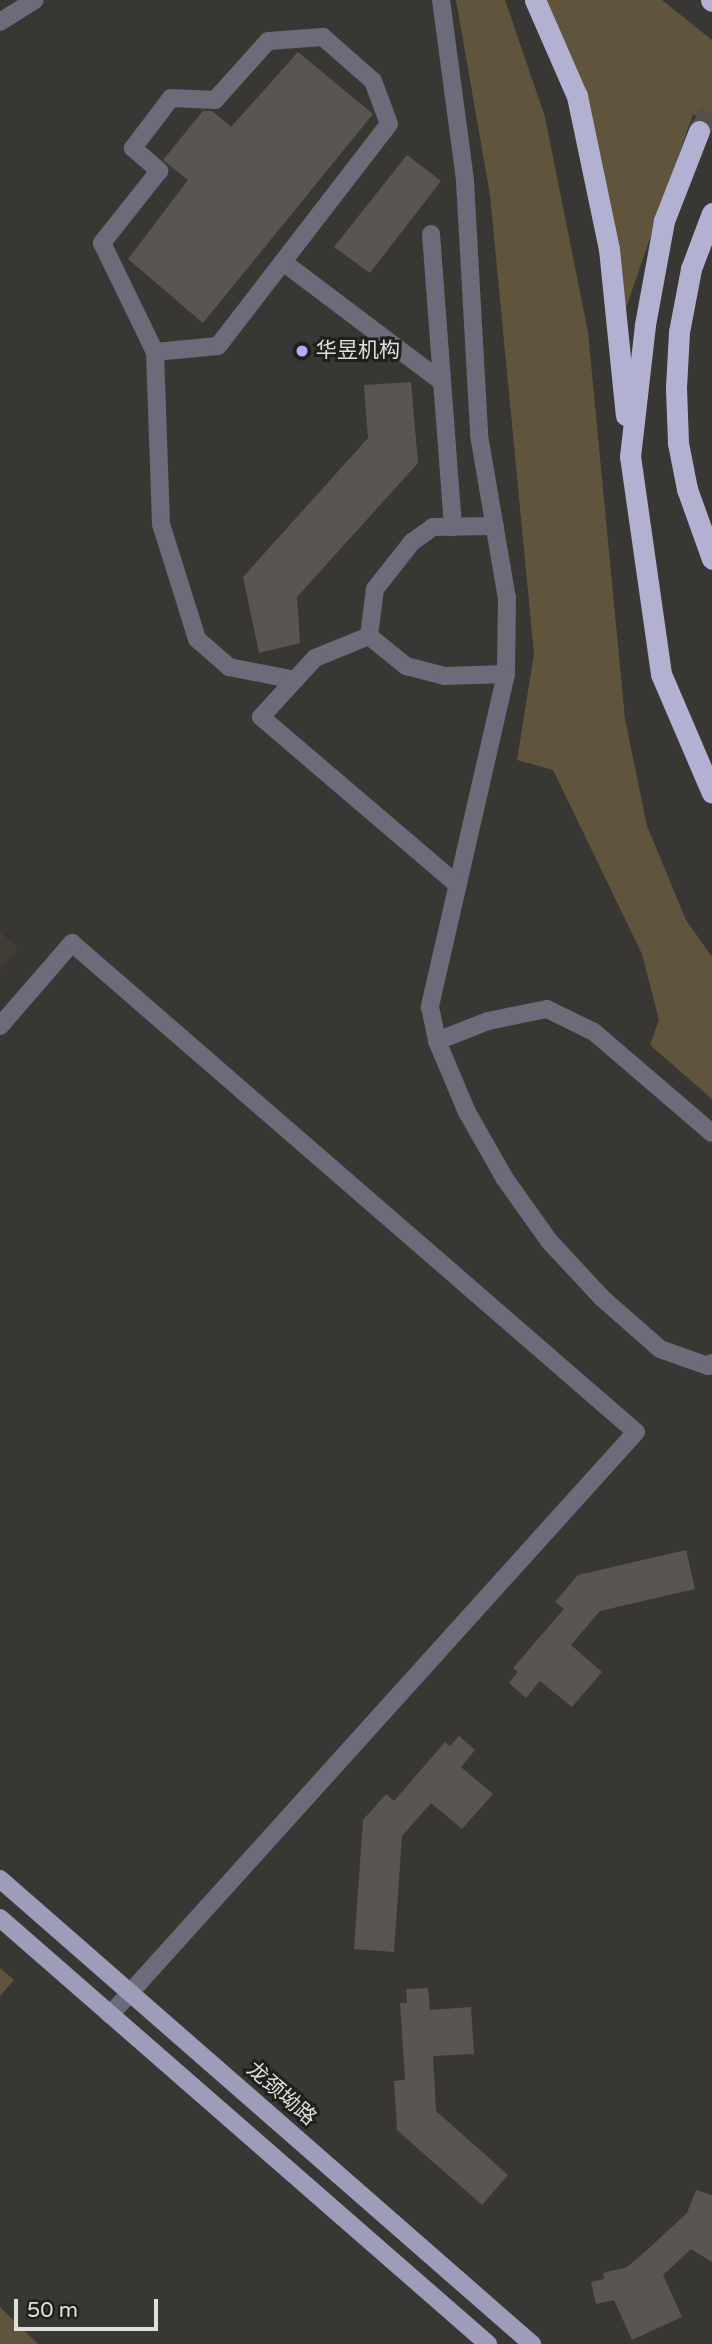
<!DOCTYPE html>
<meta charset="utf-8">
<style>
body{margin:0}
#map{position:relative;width:712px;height:2344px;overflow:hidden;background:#393733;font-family:"Varela Round","Noto Sans SC",sans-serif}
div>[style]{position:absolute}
.built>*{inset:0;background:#423d33}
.green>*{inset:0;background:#60543d}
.building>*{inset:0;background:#595652}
.highway-tunnel>*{height:21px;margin-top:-10.5px;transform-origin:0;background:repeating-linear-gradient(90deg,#52504c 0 21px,transparent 0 31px)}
.minor>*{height:18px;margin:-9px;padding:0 9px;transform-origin:9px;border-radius:9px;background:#6b6b79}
.major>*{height:18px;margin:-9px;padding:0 9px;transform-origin:9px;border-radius:9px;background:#9e9db9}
.highway>*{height:21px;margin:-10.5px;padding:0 10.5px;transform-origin:10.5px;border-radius:10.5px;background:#b2b1d2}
.dots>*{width:19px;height:19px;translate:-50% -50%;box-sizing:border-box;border:4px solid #201f1d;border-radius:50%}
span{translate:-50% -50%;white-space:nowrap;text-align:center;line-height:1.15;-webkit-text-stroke:6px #201f1d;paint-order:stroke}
.poi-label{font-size:21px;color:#e0dfdc}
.left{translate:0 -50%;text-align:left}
.street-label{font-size:21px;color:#e0dfdc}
.scale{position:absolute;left:14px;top:2299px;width:144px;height:32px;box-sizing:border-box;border:4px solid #e0dfdc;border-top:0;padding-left:9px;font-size:21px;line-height:24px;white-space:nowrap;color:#e0dfdc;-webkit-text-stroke:5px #201f1d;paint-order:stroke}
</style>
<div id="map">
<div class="built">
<i style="clip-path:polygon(0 932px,18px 949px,0 970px)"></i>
</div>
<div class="green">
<i style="clip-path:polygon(456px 0,505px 0,545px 117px,588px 332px,625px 719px,647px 826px,686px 920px,712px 957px,712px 1099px,650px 1045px,659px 1020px,642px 954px,553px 770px,517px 760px,534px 654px,490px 195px)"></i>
<i style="clip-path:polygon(536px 0,662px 0,712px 40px,712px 127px,693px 114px,617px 334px,585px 134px)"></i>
<i style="clip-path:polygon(0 1968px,14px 1980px,0 1996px)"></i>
<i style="clip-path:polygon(0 2307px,38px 2344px,0 2344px)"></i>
</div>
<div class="building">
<i style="clip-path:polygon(298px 52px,373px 114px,203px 323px,128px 259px,188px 180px,163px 160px,203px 111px,212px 111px,231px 127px)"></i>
<i style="clip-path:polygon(407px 155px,441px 181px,370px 273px,334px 247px)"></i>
<i style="clip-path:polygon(411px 382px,418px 463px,297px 597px,300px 643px,259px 653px,243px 577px,368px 438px,364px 385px)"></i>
<i style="clip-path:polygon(686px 1550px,695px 1589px,600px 1611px,571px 1645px,602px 1672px,572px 1707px,540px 1681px,526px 1698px,509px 1683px,518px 1672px,513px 1668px,564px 1609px,555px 1602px,578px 1575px)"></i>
<i style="clip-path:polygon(459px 1736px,475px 1750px,461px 1767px,493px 1794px,462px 1829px,431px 1803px,402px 1836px,394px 1952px,354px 1949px,363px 1820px,386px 1794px,394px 1801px,445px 1742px,450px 1746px)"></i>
<i style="clip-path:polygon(428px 1988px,430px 2010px,471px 2007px,474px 2054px,433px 2056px,436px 2111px,508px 2175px,482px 2205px,397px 2130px,394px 2081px,405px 2080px,400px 2003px,407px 2003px,406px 1989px)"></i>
<i style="clip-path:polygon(696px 2190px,712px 2195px,712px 2262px,691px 2249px,663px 2275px,682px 2317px,632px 2340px,614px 2300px,596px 2304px,591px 2282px,604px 2279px,603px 2273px,627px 2267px,647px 2250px,687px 2213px)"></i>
</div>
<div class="highway-tunnel">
<i style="left:699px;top:131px;width:25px;rotate:-58deg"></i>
</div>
<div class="minor">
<i style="left:441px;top:0;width:183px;rotate:82.4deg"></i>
<i style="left:465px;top:181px;width:254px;rotate:86.8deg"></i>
<i style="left:479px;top:435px;width:165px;rotate:80.3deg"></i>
<i style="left:507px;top:598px;width:76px;rotate:90.8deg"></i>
<i style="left:506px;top:674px;width:342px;rotate:102.9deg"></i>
<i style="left:430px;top:1007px;width:35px;rotate:78deg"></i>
<i style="left:437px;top:1041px;width:77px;rotate:67.1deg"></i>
<i style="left:467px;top:1112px;width:77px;rotate:60.4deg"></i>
<i style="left:505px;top:1179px;width:77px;rotate:54.5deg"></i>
<i style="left:550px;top:1242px;width:76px;rotate:47.1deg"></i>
<i style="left:602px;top:1298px;width:77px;rotate:41.3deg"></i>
<i style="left:660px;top:1349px;width:51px;rotate:19.5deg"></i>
<i style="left:708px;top:1366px;width:5px;rotate:-37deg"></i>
<i style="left:0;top:22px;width:41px;rotate:-32.2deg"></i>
<i style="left:431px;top:234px;width:294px;rotate:85.7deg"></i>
<i style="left:283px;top:262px;width:199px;rotate:37deg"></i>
<i style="left:155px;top:352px;width:63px;rotate:-5.4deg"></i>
<i style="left:218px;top:346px;width:280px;rotate:-52.4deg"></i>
<i style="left:389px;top:124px;width:46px;rotate:-110.4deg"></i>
<i style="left:373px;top:81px;width:67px;rotate:-138.7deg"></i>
<i style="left:323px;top:37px;width:55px;rotate:175.8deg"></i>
<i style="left:268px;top:41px;width:79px;rotate:131.9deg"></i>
<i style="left:215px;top:100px;width:44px;rotate:-177.4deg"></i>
<i style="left:171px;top:98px;width:63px;rotate:127.2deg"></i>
<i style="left:133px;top:148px;width:35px;rotate:41deg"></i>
<i style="left:159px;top:171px;width:92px;rotate:128.4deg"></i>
<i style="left:102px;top:243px;width:121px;rotate:64.1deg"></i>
<i style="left:155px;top:352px;width:172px;rotate:88deg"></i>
<i style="left:161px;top:524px;width:121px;rotate:72.6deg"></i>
<i style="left:197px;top:639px;width:43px;rotate:41.2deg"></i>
<i style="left:229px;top:667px;width:67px;rotate:11.1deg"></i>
<i style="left:495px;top:526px;width:62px;rotate:179.1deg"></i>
<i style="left:433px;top:527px;width:26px;rotate:144deg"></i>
<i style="left:412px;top:542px;width:60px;rotate:128.2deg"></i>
<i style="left:375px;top:589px;width:47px;rotate:97.3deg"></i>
<i style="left:369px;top:636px;width:48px;rotate:39deg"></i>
<i style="left:406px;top:666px;width:40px;rotate:14.4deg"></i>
<i style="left:445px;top:676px;width:61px;rotate:-1.9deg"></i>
<i style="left:369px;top:636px;width:58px;rotate:157.8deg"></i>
<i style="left:315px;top:658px;width:80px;rotate:132.5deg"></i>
<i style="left:261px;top:717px;width:259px;rotate:40.5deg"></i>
<i style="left:0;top:1026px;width:110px;rotate:-49.1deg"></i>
<i style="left:72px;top:943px;width:746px;rotate:40.93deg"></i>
<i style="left:636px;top:1432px;width:785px;rotate:132.06deg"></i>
<i style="left:437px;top:1041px;width:55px;rotate:-21.4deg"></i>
<i style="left:488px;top:1021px;width:60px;rotate:-11.5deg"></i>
<i style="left:547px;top:1009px;width:52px;rotate:26.1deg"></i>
<i style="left:594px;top:1032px;width:155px;rotate:40.6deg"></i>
</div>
<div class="major">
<i style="left:0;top:1879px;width:707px;rotate:41.16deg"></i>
<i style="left:0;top:1918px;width:648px;rotate:41.12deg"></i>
</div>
<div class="highway">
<i style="left:535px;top:0;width:105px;rotate:66.4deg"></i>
<i style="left:577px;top:96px;width:156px;rotate:78.2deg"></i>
<i style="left:609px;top:249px;width:167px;rotate:84.2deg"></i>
<i style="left:711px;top:0;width:1px;rotate:45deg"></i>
<i style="left:699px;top:131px;width:97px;rotate:111.3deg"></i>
<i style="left:664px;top:221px;width:106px;rotate:100.4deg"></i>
<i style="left:645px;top:325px;width:132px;rotate:96.5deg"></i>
<i style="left:630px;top:456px;width:220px;rotate:81.9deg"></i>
<i style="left:661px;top:674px;width:129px;rotate:66.8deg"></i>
<i style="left:712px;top:213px;width:60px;rotate:110.6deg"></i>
<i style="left:691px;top:269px;width:64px;rotate:100.8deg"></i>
<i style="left:679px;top:332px;width:56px;rotate:93.1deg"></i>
<i style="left:676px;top:388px;width:55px;rotate:87.9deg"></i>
<i style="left:678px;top:443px;width:47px;rotate:78.9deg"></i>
<i style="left:687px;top:489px;width:74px;rotate:70.3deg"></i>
</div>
<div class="dots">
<i style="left:302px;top:351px;background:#b1adfa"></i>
</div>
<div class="poi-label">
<span class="left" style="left:316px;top:351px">华昱机构</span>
</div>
<div class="street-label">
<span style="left:281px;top:2094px;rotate:41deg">龙颈坳路</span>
</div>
<div class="scale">50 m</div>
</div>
